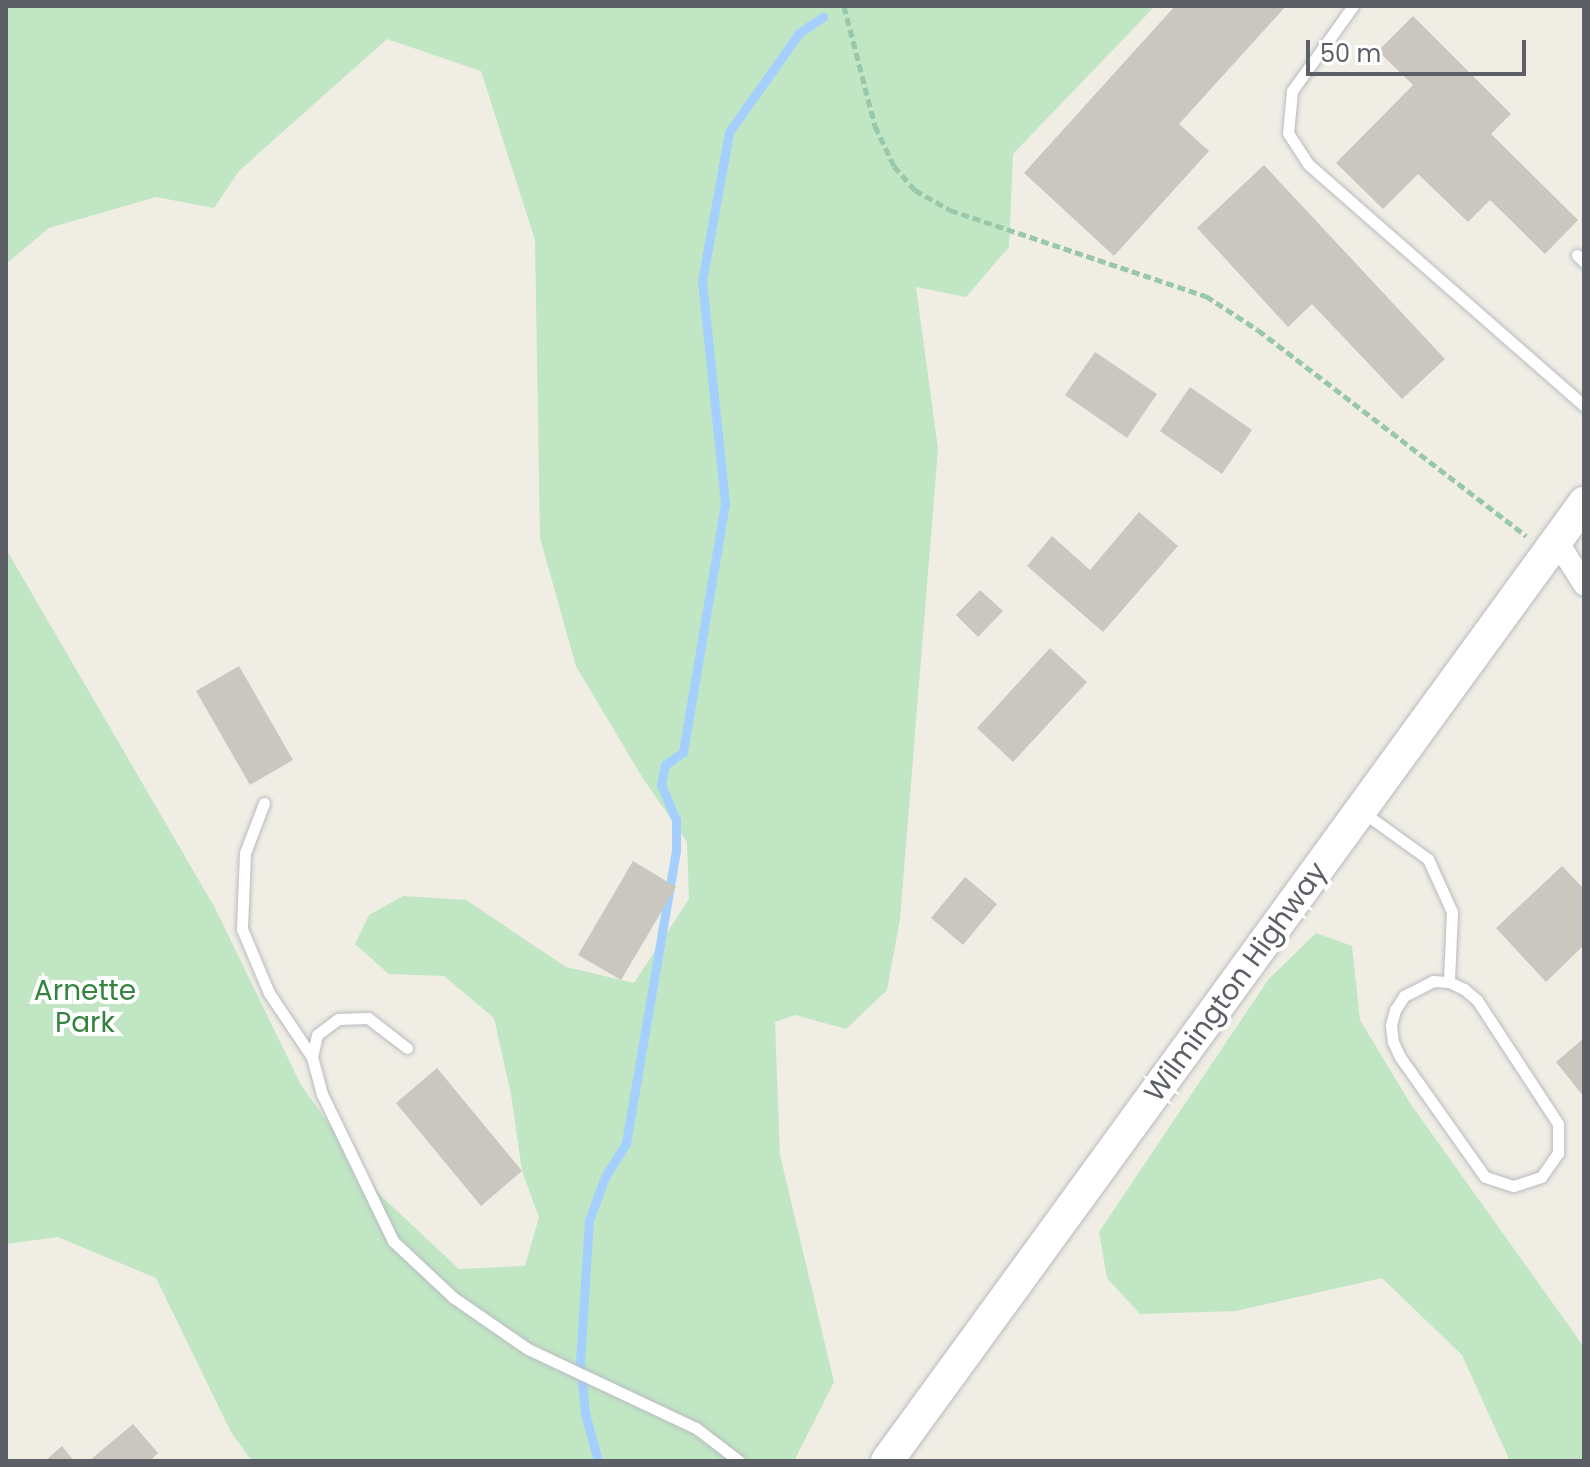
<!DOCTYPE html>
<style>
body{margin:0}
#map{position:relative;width:1590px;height:1467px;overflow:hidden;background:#efede4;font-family:Poppins,sans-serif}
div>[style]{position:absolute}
.green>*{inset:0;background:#c0e6c4}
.stream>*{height:9px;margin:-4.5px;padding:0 4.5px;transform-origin:4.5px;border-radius:4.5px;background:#a4cfff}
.building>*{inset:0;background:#cac7c1}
.path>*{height:5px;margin-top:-2.5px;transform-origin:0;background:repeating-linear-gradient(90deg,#99c7ab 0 8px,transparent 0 12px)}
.roads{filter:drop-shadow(0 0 2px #b9bbc0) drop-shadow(0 0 2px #b9bbc0)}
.lane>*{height:11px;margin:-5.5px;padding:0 5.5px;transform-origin:5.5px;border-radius:5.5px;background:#fff}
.street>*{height:22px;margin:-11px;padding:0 11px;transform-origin:11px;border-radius:11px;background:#fff}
.secondary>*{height:32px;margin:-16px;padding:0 16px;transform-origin:16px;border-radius:16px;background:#fff}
span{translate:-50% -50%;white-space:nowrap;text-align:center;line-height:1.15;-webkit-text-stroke:8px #fff;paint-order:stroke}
.street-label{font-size:28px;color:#5c5f65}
.park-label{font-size:28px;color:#34843f}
.frame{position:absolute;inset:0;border:8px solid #5c5f65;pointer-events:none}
.scale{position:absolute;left:1306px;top:40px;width:220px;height:36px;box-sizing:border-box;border:4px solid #5c5f65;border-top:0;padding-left:10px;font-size:24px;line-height:28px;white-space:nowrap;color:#5c5f65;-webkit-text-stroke:6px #fff;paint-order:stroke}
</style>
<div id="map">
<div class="green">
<i style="clip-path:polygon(6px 6px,1155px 6px,1013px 154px,1009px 247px,966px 297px,916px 287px,938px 449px,900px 919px,887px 990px,846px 1029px,795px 1015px,775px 1022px,780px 1155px,834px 1382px,794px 1461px,252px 1461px,231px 1432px,156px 1278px,58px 1237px,6px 1244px,6px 549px,215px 908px,301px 1085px,380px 1195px,459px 1269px,525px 1266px,539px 1217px,522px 1171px,511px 1094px,494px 1018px,444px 976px,389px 974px,355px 944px,369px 915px,403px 896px,466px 900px,566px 967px,634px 983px,689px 899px,687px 842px,642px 777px,576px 666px,540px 538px,535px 240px,481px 71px,387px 39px,239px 171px,214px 208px,156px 197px,49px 228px,6px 264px)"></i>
<i style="clip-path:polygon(1316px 933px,1352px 946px,1360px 1020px,1410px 1103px,1584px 1347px,1584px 1461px,1510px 1461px,1462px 1355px,1382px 1278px,1236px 1311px,1140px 1314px,1107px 1278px,1099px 1232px,1268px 980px)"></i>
</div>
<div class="stream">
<i style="left:598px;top:1461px;width:50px;rotate:-105.2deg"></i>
<i style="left:585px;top:1413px;width:51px;rotate:-95.6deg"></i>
<i style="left:580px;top:1362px;width:142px;rotate:-86.4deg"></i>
<i style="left:589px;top:1220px;width:46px;rotate:-69.6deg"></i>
<i style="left:605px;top:1177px;width:40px;rotate:-58deg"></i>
<i style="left:626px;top:1143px;width:296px;rotate:-80.3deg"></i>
<i style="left:676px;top:851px;width:31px;rotate:-90deg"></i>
<i style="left:676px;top:820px;width:38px;rotate:-113deg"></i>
<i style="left:661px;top:785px;width:20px;rotate:-79deg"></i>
<i style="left:665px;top:765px;width:22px;rotate:-36deg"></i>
<i style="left:683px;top:752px;width:253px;rotate:-80.4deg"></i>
<i style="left:725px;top:503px;width:223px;rotate:-95.9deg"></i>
<i style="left:702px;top:281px;width:151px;rotate:-79.7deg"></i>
<i style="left:729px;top:132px;width:121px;rotate:-54.7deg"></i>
<i style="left:799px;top:33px;width:29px;rotate:-34deg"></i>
</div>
<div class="building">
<i style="clip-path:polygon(1175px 6px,1286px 6px,1179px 124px,1209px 151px,1114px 256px,1024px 173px)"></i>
<i style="clip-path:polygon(1413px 16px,1511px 114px,1491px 134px,1578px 220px,1545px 254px,1490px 200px,1468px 222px,1418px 174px,1383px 209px,1336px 163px,1413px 85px,1378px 51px)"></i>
<i style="clip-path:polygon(1264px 165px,1445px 359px,1402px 399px,1312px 304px,1288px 327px,1197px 228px)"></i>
<i style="clip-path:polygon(1095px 352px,1157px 394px,1127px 438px,1065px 395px)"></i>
<i style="clip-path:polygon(1190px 387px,1252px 430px,1222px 474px,1160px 431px)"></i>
<i style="clip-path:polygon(1139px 512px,1178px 546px,1103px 632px,1027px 566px,1052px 536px,1090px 570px)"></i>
<i style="clip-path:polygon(980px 590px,1003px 611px,978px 637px,956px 615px)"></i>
<i style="clip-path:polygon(1050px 648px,1087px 682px,1013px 762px,977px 728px)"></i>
<i style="clip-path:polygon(239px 666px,293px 760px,250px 785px,196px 691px)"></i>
<i style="clip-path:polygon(633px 861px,676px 887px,621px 980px,578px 955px)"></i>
<i style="clip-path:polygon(1562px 866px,1584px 889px,1584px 945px,1546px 982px,1496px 928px)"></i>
<i style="clip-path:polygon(965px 877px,997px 904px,963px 945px,931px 918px)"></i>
<i style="clip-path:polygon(1584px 1038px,1584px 1097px,1556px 1062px)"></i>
<i style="clip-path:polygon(437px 1068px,522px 1171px,481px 1206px,396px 1103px)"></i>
<i style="clip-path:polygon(133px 1424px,158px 1453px,150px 1461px,89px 1461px)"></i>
<i style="clip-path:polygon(62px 1446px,74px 1461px,45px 1461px)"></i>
</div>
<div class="path">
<i style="left:844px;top:6px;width:124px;rotate:75.5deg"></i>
<i style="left:875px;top:126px;width:44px;rotate:64.6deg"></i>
<i style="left:894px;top:166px;width:32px;rotate:49deg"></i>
<i style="left:915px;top:190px;width:40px;rotate:29.7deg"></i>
<i style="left:950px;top:210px;width:270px;rotate:18.6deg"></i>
<i style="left:1206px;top:296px;width:62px;rotate:33.2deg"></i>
<i style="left:1258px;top:330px;width:338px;rotate:37.5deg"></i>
</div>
<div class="roads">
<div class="lane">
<i style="left:1353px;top:6px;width:105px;rotate:125.7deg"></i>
<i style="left:1292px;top:91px;width:42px;rotate:95.4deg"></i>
<i style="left:1288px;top:133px;width:37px;rotate:57deg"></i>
<i style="left:1308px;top:164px;width:367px;rotate:41.2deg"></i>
<i style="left:1577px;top:255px;width:10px;rotate:45deg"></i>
<i style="left:264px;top:803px;width:53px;rotate:110.8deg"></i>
<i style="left:245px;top:853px;width:76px;rotate:92.3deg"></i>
<i style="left:242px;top:929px;width:69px;rotate:67.1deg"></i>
<i style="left:269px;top:993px;width:77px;rotate:56.1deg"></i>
<i style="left:1364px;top:813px;width:79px;rotate:35.7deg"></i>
<i style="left:1428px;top:859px;width:58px;rotate:65.6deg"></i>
<i style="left:1452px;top:912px;width:70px;rotate:92.5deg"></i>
<i style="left:1433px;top:981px;width:16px;rotate:4deg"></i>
<i style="left:1449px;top:982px;width:17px;rotate:25deg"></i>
<i style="left:1464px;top:989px;width:17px;rotate:40deg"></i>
<i style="left:1477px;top:1000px;width:148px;rotate:56.8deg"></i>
<i style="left:1558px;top:1124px;width:29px;rotate:90deg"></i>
<i style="left:1558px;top:1153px;width:29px;rotate:125deg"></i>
<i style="left:1541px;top:1177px;width:29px;rotate:162deg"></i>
<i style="left:1513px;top:1186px;width:29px;rotate:-162deg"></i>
<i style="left:1485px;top:1177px;width:147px;rotate:-125.3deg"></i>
<i style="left:1400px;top:1057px;width:17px;rotate:-115deg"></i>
<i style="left:1393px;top:1042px;width:17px;rotate:-97deg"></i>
<i style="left:1391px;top:1025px;width:16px;rotate:-75deg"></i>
<i style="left:1395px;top:1010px;width:17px;rotate:-57deg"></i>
<i style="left:1404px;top:996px;width:33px;rotate:-27deg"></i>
<i style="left:407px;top:1048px;width:49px;rotate:-142.4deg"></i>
<i style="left:368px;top:1018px;width:30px;rotate:178deg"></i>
<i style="left:338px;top:1019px;width:26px;rotate:143deg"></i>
<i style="left:317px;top:1035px;width:23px;rotate:103deg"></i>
<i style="left:312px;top:1057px;width:38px;rotate:75deg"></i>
<i style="left:322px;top:1094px;width:163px;rotate:64.2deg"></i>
<i style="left:393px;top:1241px;width:83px;rotate:43.1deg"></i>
<i style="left:454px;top:1298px;width:90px;rotate:34.6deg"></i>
<i style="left:528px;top:1349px;width:186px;rotate:25.2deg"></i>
<i style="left:696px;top:1428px;width:54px;rotate:37.5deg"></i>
</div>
<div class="street">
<i style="left:1558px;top:543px;width:49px;rotate:57.6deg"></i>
</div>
<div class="secondary">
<i style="left:887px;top:1461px;width:1185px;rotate:-53.96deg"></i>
</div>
</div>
<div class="street-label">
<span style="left:1236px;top:982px;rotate:-54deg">Wilmington Highway</span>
</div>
<div class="park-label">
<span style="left:85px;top:1007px">Arnette<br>Park</span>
</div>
<div class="frame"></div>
<div class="scale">50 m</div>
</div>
